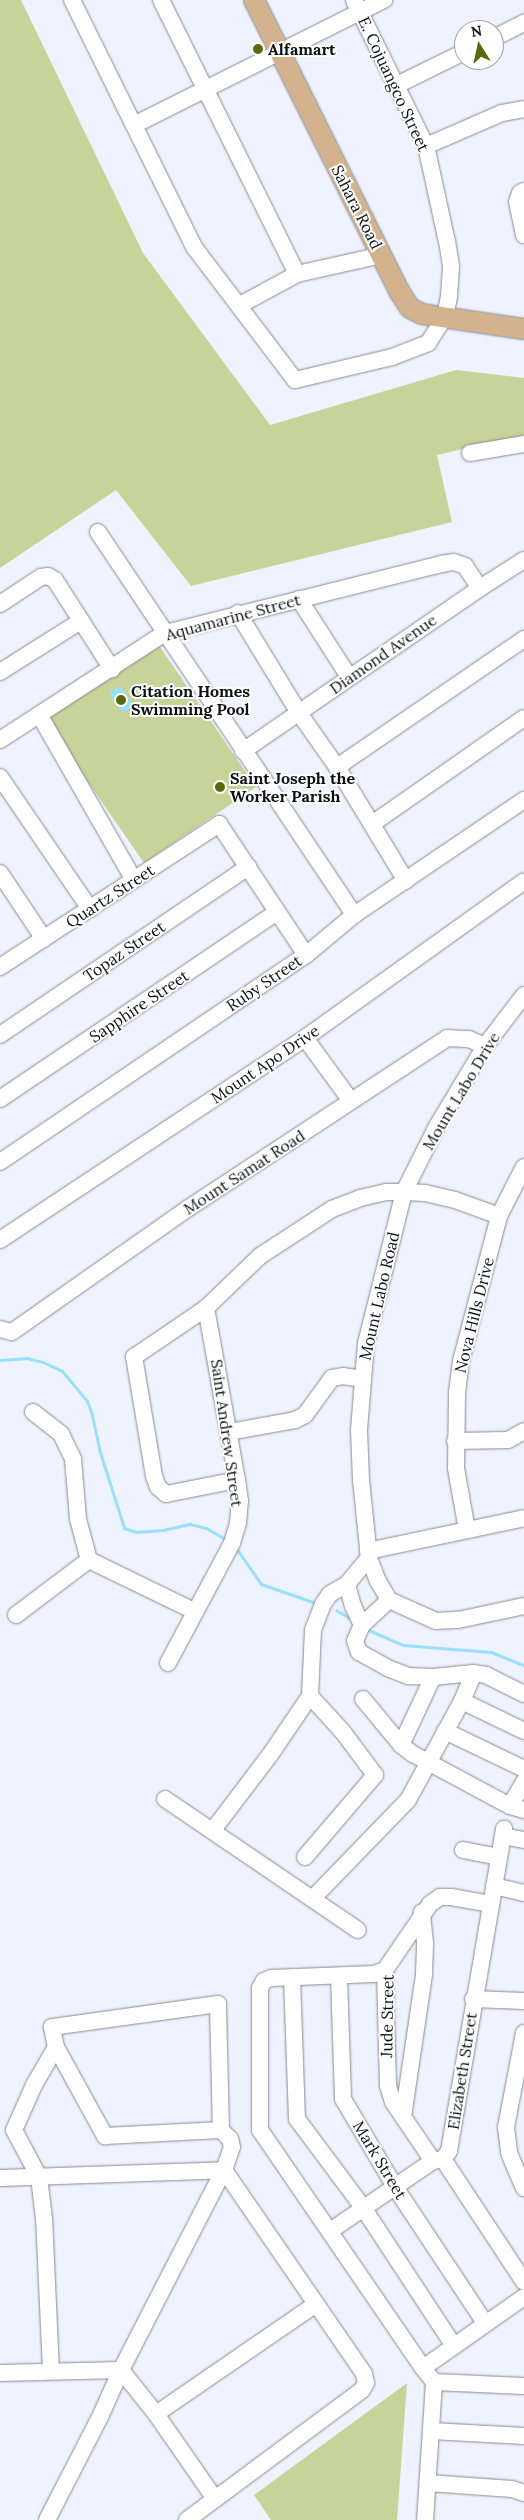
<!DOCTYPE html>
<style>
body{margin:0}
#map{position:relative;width:524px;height:2520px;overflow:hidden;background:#eff3ff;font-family:Lora,serif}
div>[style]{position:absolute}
.green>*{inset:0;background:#c7d398}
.water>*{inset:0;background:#98e0fd}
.stream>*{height:3px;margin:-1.5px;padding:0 1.5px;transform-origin:1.5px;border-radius:1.5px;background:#98e0fd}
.roads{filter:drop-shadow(0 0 1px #868a94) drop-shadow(0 0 1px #868a94)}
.minor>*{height:16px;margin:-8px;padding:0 8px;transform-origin:8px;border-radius:8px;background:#fff}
.major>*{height:20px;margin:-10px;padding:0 10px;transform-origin:10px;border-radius:10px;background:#d2b38e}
.dots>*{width:14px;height:14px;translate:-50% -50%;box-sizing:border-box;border:2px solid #fff;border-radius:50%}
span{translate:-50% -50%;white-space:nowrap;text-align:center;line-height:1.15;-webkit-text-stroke:4px #fff;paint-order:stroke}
.poi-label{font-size:16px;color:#0e1014;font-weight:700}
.left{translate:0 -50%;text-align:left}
.street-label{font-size:16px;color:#0e1014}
.north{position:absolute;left:454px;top:20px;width:50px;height:50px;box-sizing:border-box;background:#fff;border:1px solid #9f9fa1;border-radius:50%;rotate:350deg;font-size:14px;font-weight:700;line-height:20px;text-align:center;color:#0e1014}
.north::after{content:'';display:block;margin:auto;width:18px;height:22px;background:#5b680f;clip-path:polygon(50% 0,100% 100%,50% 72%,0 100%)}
</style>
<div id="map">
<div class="green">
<i style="clip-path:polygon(0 0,21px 0,143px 253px,270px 425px,456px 370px,524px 378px,524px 435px,437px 455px,452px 522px,191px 586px,116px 490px,0 568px)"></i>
<i style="clip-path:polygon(158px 644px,256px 787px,144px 863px,43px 717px)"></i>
<i style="clip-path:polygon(407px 2383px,397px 2520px,271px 2520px,254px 2495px)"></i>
</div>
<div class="water">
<i style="clip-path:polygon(120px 686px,133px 706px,123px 713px,109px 693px)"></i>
</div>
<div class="stream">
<i style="left:0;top:1360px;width:27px;rotate:-4deg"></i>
<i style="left:27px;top:1358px;width:16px;rotate:14deg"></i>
<i style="left:43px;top:1362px;width:21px;rotate:25deg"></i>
<i style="left:62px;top:1371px;width:39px;rotate:50deg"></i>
<i style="left:87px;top:1401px;width:15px;rotate:70deg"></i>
<i style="left:92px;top:1415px;width:35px;rotate:78deg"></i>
<i style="left:99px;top:1449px;width:83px;rotate:72.4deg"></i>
<i style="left:124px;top:1528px;width:13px;rotate:18deg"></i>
<i style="left:136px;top:1532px;width:27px;rotate:-4deg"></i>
<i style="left:163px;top:1530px;width:28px;rotate:-13deg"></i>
<i style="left:190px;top:1524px;width:16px;rotate:14deg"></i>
<i style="left:206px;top:1528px;width:22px;rotate:30deg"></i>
<i style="left:236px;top:1548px;width:44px;rotate:55.2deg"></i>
<i style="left:261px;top:1584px;width:58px;rotate:19.1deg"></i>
<i style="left:336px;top:1610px;width:17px;rotate:31deg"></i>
<i style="left:366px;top:1629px;width:40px;rotate:23.4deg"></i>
<i style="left:403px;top:1645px;width:88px;rotate:4.5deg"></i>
<i style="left:491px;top:1652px;width:35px;rotate:22deg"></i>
</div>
<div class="roads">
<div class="minor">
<i style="left:72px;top:0;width:275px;rotate:63.7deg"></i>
<i style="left:194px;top:247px;width:167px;rotate:52.8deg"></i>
<i style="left:295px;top:380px;width:100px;rotate:-13.3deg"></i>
<i style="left:392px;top:357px;width:39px;rotate:-21deg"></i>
<i style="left:428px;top:343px;width:31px;rotate:-57deg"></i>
<i style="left:445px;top:317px;width:21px;rotate:-79deg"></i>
<i style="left:449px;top:296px;width:30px;rotate:-86deg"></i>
<i style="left:451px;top:266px;width:24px;rotate:-99deg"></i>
<i style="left:447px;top:242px;width:98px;rotate:-102.3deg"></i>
<i style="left:426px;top:146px;width:163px;rotate:-116.3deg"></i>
<i style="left:161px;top:0;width:306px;rotate:63.6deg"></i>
<i style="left:494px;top:38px;width:34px;rotate:-27deg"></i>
<i style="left:397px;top:85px;width:75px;rotate:-26.2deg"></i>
<i style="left:134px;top:125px;width:280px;rotate:-26.6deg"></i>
<i style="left:426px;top:146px;width:83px;rotate:-23.5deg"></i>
<i style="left:502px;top:113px;width:22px;rotate:-10deg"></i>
<i style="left:524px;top:191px;width:4px;rotate:153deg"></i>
<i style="left:520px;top:193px;width:9px;rotate:108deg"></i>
<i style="left:517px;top:202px;width:34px;rotate:78deg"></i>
<i style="left:240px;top:305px;width:65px;rotate:-28.5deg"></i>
<i style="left:297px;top:274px;width:87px;rotate:-12.6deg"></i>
<i style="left:470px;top:453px;width:55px;rotate:-9.5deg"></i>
<i style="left:98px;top:532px;width:461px;rotate:56.2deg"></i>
<i style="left:299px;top:599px;width:93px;rotate:57.3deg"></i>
<i style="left:0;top:604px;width:49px;rotate:-33.4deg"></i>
<i style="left:41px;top:577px;width:7px;rotate:-8deg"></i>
<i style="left:48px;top:576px;width:8px;rotate:30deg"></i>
<i style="left:55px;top:580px;width:106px;rotate:57.4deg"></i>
<i style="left:238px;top:613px;width:117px;rotate:58.6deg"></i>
<i style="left:299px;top:713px;width:66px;rotate:54.9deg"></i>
<i style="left:337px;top:767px;width:133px;rotate:58.8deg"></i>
<i style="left:0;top:672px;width:96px;rotate:-32.2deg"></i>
<i style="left:40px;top:716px;width:189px;rotate:60.2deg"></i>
<i style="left:0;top:740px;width:197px;rotate:-33deg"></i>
<i style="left:165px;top:633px;width:284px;rotate:-14deg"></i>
<i style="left:441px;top:564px;width:13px;rotate:-9deg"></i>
<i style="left:454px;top:562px;width:12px;rotate:20deg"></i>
<i style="left:465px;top:566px;width:27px;rotate:56deg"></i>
<i style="left:243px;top:751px;width:288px;rotate:-34.5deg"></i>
<i style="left:480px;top:588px;width:52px;rotate:-32.5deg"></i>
<i style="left:337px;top:767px;width:227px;rotate:-34.4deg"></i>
<i style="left:0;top:777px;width:160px;rotate:55.7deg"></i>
<i style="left:372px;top:824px;width:185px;rotate:-34.9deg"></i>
<i style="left:0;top:873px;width:79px;rotate:56.3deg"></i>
<i style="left:0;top:967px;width:262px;rotate:-33.1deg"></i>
<i style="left:219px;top:824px;width:157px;rotate:56.4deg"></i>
<i style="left:524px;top:995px;width:64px;rotate:127.4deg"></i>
<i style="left:485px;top:1046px;width:96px;rotate:120.9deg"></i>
<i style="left:436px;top:1128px;width:72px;rotate:116.6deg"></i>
<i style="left:404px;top:1192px;width:156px;rotate:104.1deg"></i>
<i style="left:366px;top:1343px;width:87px;rotate:94.6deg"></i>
<i style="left:359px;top:1430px;width:50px;rotate:87.7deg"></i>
<i style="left:361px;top:1480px;width:78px;rotate:84.1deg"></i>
<i style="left:369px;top:1558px;width:25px;rotate:69deg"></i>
<i style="left:378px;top:1581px;width:22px;rotate:60deg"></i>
<i style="left:389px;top:1600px;width:51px;rotate:24.1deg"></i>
<i style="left:436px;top:1621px;width:22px;rotate:-3deg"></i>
<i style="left:458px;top:1620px;width:67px;rotate:-12deg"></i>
<i style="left:0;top:1035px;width:300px;rotate:-34.1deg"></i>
<i style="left:305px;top:1038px;width:78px;rotate:53.9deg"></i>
<i style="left:0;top:1099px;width:334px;rotate:-34deg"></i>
<i style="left:0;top:1162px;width:369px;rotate:-34.1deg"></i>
<i style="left:306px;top:955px;width:62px;rotate:-39.8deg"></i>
<i style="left:354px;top:915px;width:205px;rotate:-34.1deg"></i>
<i style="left:0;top:1240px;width:366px;rotate:-33.5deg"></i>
<i style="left:305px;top:1038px;width:269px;rotate:-35.6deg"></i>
<i style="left:0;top:1329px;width:12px;rotate:14deg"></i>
<i style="left:12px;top:1332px;width:214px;rotate:-35.1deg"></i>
<i style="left:187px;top:1209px;width:311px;rotate:-33.3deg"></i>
<i style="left:447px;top:1038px;width:22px;rotate:3deg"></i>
<i style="left:469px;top:1039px;width:17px;rotate:24deg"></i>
<i style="left:33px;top:1412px;width:36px;rotate:38deg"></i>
<i style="left:61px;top:1434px;width:28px;rotate:64deg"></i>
<i style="left:73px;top:1459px;width:60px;rotate:85.2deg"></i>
<i style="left:78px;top:1519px;width:42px;rotate:75deg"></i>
<i style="left:229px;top:1432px;width:67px;rotate:-10.3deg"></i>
<i style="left:295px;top:1420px;width:11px;rotate:-27deg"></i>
<i style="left:305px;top:1415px;width:46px;rotate:-53.9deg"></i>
<i style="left:332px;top:1378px;width:11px;rotate:-10deg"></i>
<i style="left:343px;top:1376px;width:19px;rotate:9deg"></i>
<i style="left:455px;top:1441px;width:53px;rotate:-1.1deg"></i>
<i style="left:508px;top:1440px;width:18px;rotate:-29deg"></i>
<i style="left:237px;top:1480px;width:72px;rotate:168.8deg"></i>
<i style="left:166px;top:1494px;width:11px;rotate:-139deg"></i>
<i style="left:158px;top:1487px;width:12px;rotate:-110deg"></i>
<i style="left:154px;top:1476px;width:121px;rotate:-99.5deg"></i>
<i style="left:134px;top:1357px;width:87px;rotate:-34.2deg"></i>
<i style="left:206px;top:1308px;width:75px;rotate:-43.9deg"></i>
<i style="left:260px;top:1256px;width:86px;rotate:-33.1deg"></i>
<i style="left:332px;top:1209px;width:30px;rotate:-21deg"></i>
<i style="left:360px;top:1198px;width:27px;rotate:-13deg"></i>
<i style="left:386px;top:1192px;width:18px"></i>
<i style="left:404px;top:1192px;width:21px;rotate:3deg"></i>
<i style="left:425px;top:1193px;width:31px;rotate:13deg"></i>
<i style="left:455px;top:1200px;width:47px;rotate:20deg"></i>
<i style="left:467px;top:1530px;width:63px;rotate:-100.1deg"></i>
<i style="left:456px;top:1468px;width:75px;rotate:-89.2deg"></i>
<i style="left:457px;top:1393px;width:32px;rotate:-83deg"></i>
<i style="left:461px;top:1361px;width:150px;rotate:-75.3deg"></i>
<i style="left:499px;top:1216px;width:55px;rotate:-63deg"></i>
<i style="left:368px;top:1551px;width:159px;rotate:-11.9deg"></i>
<i style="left:89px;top:1560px;width:117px;rotate:25.9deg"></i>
<i style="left:347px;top:1584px;width:23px;rotate:75deg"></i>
<i style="left:353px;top:1606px;width:21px;rotate:65deg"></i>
<i style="left:389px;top:1600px;width:37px;rotate:137deg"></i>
<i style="left:362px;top:1625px;width:17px;rotate:114deg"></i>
<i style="left:355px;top:1641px;width:12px;rotate:70deg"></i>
<i style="left:359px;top:1652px;width:35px;rotate:29deg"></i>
<i style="left:390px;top:1669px;width:19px;rotate:21deg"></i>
<i style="left:408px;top:1676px;width:25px;rotate:2deg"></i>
<i style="left:433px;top:1677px;width:41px;rotate:-5.6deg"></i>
<i style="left:474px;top:1673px;width:12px;rotate:9deg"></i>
<i style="left:486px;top:1675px;width:42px;rotate:26.6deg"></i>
<i style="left:16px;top:1615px;width:91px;rotate:-37deg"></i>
<i style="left:168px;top:1663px;width:136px;rotate:-61.9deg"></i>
<i style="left:232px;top:1543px;width:21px;rotate:-73deg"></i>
<i style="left:238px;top:1523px;width:22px;rotate:-85deg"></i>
<i style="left:240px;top:1501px;width:21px;rotate:-98deg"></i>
<i style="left:237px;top:1480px;width:175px;rotate:-100.2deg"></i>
<i style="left:363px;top:1699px;width:60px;rotate:50.4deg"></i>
<i style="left:401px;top:1745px;width:15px;rotate:37deg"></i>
<i style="left:413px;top:1754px;width:110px;rotate:28.2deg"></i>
<i style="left:510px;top:1806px;width:15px;rotate:16deg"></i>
<i style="left:462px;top:1701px;width:69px;rotate:25.8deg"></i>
<i style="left:445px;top:1731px;width:88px;rotate:25.7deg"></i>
<i style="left:401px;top:1745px;width:75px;rotate:-64.8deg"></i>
<i style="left:165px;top:1799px;width:233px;rotate:34.2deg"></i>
<i style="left:510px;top:1806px;width:28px;rotate:-60deg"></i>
<i style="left:213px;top:1830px;width:94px;rotate:-52.8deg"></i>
<i style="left:270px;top:1755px;width:71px;rotate:-55.9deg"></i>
<i style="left:310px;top:1696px;width:66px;rotate:-87.4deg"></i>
<i style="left:313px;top:1630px;width:28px;rotate:-69deg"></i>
<i style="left:323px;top:1604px;width:12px;rotate:-55deg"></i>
<i style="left:330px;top:1594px;width:20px;rotate:-30deg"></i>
<i style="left:347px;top:1584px;width:34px;rotate:-50deg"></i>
<i style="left:503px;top:1836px;width:21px;rotate:11deg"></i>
<i style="left:463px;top:1850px;width:36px;rotate:11deg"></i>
<i style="left:305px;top:1857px;width:108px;rotate:-49.5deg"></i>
<i style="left:375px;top:1775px;width:54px;rotate:-126.7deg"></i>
<i style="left:343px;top:1732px;width:49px;rotate:-132.5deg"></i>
<i style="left:494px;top:1886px;width:31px;rotate:13deg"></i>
<i style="left:313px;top:1898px;width:136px;rotate:-45.9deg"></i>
<i style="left:408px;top:1800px;width:113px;rotate:-61.4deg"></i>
<i style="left:462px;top:1701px;width:30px;rotate:-67deg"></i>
<i style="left:385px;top:1970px;width:12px;rotate:160deg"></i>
<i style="left:374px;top:1974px;width:103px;rotate:177.8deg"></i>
<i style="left:271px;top:1978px;width:8px;rotate:157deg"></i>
<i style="left:264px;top:1981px;width:8px;rotate:120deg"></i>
<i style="left:260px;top:1988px;width:142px;rotate:90deg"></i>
<i style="left:260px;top:2130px;width:288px;rotate:55.6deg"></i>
<i style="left:423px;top:2368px;width:18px;rotate:52deg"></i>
<i style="left:434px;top:2382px;width:138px;rotate:93.7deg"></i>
<i style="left:292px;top:1977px;width:142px;rotate:88deg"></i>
<i style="left:297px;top:2119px;width:112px;rotate:53.3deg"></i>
<i style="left:364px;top:2209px;width:164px;rotate:56.7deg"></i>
<i style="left:339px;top:1977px;width:122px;rotate:88.1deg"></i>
<i style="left:343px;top:2099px;width:102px;rotate:59.4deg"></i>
<i style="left:395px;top:2187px;width:163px;rotate:56.5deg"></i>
<i style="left:473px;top:1999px;width:51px;rotate:2.2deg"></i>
<i style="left:524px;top:2033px;width:96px;rotate:100.8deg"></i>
<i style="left:506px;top:2127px;width:26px;rotate:83deg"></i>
<i style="left:509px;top:2153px;width:38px;rotate:67deg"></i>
<i style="left:403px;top:2117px;width:145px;rotate:-81.6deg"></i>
<i style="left:424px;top:1974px;width:31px;rotate:-88deg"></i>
<i style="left:425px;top:1943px;width:31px;rotate:-96deg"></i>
<i style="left:443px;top:2159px;width:10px;rotate:-53deg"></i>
<i style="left:449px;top:2151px;width:327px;rotate:-80.3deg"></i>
<i style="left:443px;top:2159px;width:147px;rotate:56.6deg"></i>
<i style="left:433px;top:2161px;width:71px;rotate:-124.1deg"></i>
<i style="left:393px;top:2102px;width:17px;rotate:-107deg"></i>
<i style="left:388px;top:2086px;width:116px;rotate:-91.5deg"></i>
<i style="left:385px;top:1970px;width:80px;rotate:-55.7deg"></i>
<i style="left:430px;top:1904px;width:12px;rotate:-35deg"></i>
<i style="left:440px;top:1897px;width:11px"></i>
<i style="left:451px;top:1897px;width:41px;rotate:9.9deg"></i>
<i style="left:0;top:2178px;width:224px;rotate:-2deg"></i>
<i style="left:224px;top:2170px;width:247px;rotate:55.5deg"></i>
<i style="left:364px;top:2374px;width:9px;rotate:77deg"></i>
<i style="left:366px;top:2383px;width:8px;rotate:120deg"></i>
<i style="left:362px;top:2390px;width:218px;rotate:143.4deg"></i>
<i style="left:330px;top:2231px;width:125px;rotate:-34.2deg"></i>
<i style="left:433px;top:2161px;width:10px;rotate:-11deg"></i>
<i style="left:423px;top:2368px;width:123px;rotate:-35.1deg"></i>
<i style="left:51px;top:2371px;width:152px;rotate:-92.6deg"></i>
<i style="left:44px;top:2219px;width:42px;rotate:-96.8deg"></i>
<i style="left:39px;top:2177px;width:53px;rotate:-118deg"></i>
<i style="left:14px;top:2130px;width:49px;rotate:-66deg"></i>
<i style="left:34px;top:2085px;width:44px;rotate:-59.9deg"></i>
<i style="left:0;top:2373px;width:121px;rotate:-1.4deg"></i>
<i style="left:121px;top:2370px;width:56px;rotate:51.5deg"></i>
<i style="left:156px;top:2414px;width:103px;rotate:55.2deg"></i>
<i style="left:434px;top:2382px;width:90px;rotate:2.5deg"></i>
<i style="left:156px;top:2414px;width:194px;rotate:-34.5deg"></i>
<i style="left:432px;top:2431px;width:92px;rotate:3.1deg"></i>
<i style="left:428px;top:2483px;width:84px;rotate:4.1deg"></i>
<i style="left:512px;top:2489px;width:13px;rotate:18deg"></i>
<i style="left:47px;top:2520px;width:116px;rotate:-62.8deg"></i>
<i style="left:100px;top:2417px;width:51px;rotate:-65.9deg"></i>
<i style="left:121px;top:2370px;width:225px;rotate:-62.8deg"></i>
<i style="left:224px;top:2170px;width:24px;rotate:-71deg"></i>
<i style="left:232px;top:2147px;width:8px;rotate:-104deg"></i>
<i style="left:230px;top:2139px;width:13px;rotate:-135deg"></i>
<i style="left:221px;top:2130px;width:126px;rotate:-91.4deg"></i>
<i style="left:218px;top:2004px;width:168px;rotate:172.1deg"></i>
<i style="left:52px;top:2027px;width:20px;rotate:79deg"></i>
<i style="left:56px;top:2047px;width:102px;rotate:61.2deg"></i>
<i style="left:105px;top:2136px;width:116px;rotate:-3deg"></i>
</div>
<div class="major">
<i style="left:254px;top:0;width:325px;rotate:63.5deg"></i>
<i style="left:399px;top:291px;width:20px;rotate:57deg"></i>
<i style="left:410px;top:308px;width:13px;rotate:27deg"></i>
<i style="left:422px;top:314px;width:103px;rotate:8.4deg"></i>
</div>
</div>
<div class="dots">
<i style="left:258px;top:49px;background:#5b680f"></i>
<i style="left:121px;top:700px;background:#5b680f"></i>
<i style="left:220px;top:787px;background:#5b680f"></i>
</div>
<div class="poi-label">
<span class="left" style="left:268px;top:49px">Alfamart</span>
<span class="left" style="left:131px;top:700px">Citation Homes<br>Swimming Pool</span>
<span class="left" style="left:230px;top:787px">Saint Joseph the<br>Worker Parish</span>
</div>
<div class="street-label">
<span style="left:394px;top:84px;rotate:65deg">E. Cojuangco Street</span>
<span style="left:357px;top:207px;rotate:63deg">Sahara Road</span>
<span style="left:233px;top:617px;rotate:-15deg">Aquamarine Street</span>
<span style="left:383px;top:654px;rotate:-35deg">Diamond Avenue</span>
<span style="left:110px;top:896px;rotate:-33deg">Quartz Street</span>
<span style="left:124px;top:951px;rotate:-34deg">Topaz Street</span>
<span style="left:264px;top:983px;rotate:-34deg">Ruby Street</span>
<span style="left:139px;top:1006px;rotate:-34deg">Sapphire Street</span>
<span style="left:265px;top:1064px;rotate:-34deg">Mount Apo Drive</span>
<span style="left:461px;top:1091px;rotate:-59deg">Mount Labo Drive</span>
<span style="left:244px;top:1172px;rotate:-33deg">Mount Samat Road</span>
<span style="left:379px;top:1296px;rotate:-77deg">Mount Labo Road</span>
<span style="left:474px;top:1315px;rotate:-76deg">Nova Hills Drive</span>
<span style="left:227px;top:1433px;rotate:82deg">Saint Andrew Street</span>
<span style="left:387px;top:2016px;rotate:-89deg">Jude Street</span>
<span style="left:462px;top:2071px;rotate:-81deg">Elizabeth Street</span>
<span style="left:380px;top:2160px;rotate:59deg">Mark Street</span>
</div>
<div class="north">N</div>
</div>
